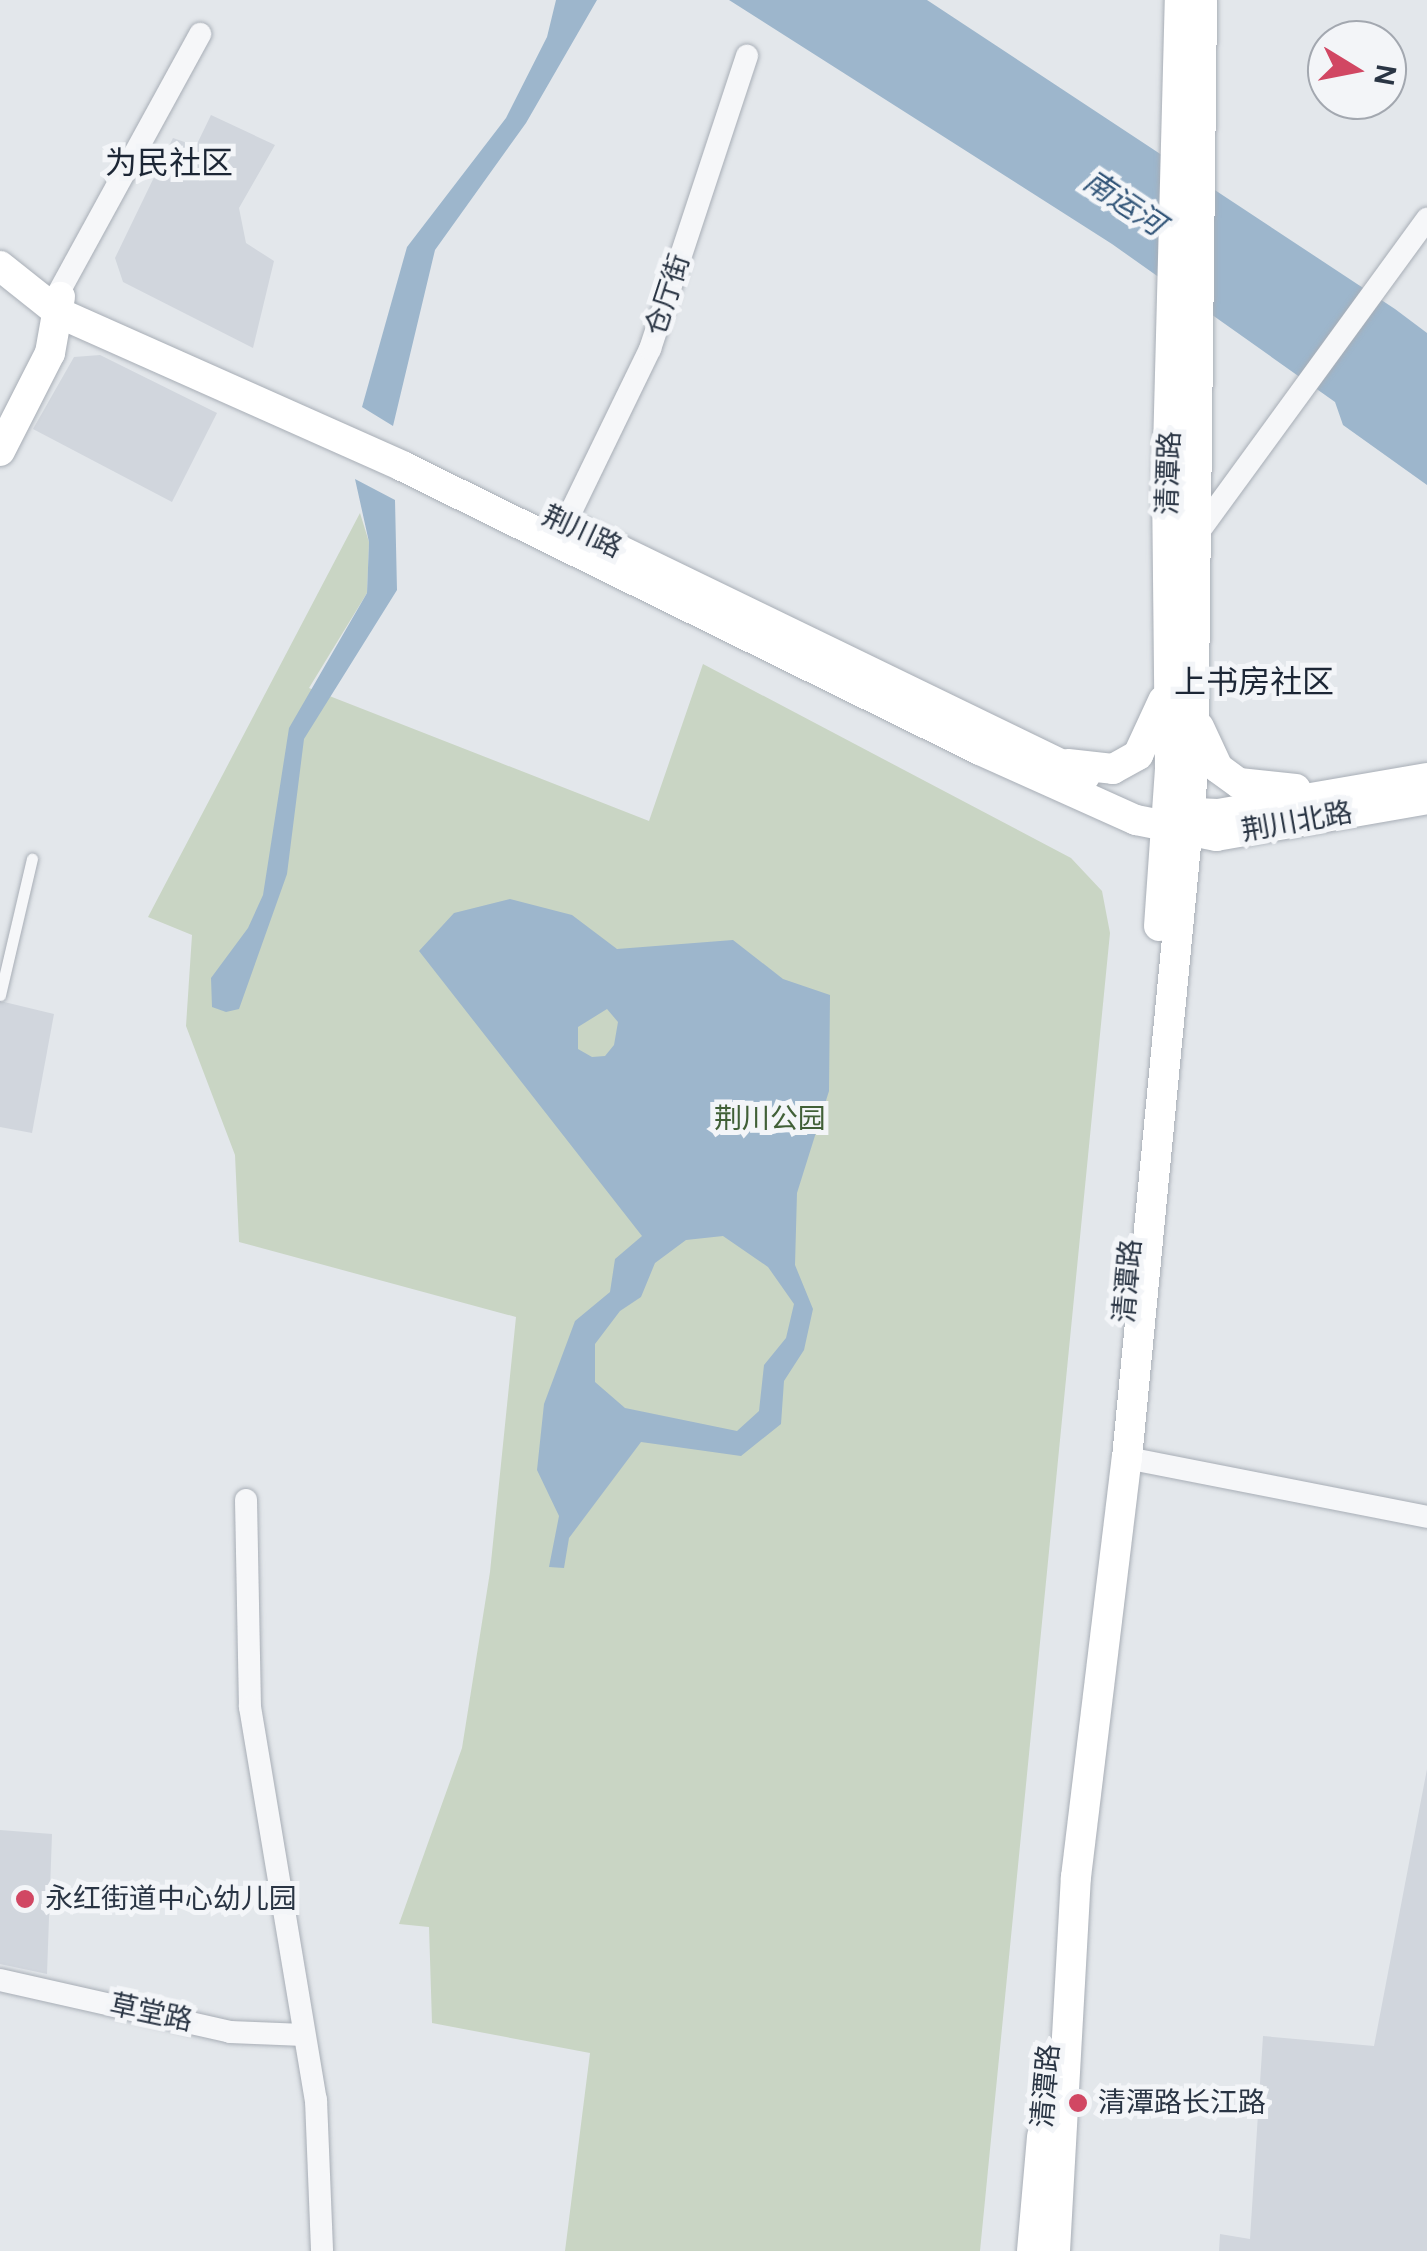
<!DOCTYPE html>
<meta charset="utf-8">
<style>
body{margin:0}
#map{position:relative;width:1427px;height:2251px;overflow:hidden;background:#e3e7eb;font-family:"DM Sans","Noto Sans SC",sans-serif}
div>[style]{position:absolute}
.built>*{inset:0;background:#d1d6dd}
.green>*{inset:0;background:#c9d5c4}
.water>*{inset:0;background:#9db6cc}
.roads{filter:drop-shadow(0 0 2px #a8aeb6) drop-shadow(0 0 2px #a8aeb6)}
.lane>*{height:11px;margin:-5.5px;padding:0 5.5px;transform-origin:5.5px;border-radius:5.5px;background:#f6f7f9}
.street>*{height:22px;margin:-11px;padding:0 11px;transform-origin:11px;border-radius:11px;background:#f6f7f9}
.secondary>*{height:30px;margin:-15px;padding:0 15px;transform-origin:15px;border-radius:15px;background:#fff}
.dots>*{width:28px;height:28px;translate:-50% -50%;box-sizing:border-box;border:5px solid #f3f5f8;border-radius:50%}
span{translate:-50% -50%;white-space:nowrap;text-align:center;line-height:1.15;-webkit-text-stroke:10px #f3f5f8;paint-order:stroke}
.street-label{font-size:28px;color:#2a3544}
.park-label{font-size:28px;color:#416037}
.poi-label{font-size:28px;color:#2a3544}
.left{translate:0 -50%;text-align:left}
.water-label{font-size:30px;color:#335679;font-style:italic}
.quarter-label{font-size:32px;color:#1c2635}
.north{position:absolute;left:1307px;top:20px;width:100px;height:100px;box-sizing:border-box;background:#f3f5f8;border:2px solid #a3a8b0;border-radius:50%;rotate:100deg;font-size:28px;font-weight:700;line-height:40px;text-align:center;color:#2a3544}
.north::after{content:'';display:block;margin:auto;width:35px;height:45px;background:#d14763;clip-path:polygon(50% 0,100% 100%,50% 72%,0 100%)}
</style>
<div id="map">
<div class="built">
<i style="clip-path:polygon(211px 115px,275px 145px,239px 208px,246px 243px,274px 261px,253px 348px,123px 282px,115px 258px,173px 138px,196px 146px)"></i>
<i style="clip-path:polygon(100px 355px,217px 413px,172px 502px,33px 429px,74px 357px)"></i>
<i style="clip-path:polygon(0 1001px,54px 1014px,32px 1133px,0 1127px)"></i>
<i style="clip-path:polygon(1427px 1769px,1427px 2251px,1219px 2251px,1220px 2234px,1250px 2239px,1263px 2036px,1374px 2046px)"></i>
<i style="clip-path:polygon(0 1830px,52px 1834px,47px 1974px,0 1964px)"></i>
</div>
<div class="green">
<i style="clip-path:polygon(360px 513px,369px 542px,367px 593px,309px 688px,649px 821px,703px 664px,1071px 858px,1102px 891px,1110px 933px,980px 2251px,565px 2251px,590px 2053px,432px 2023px,429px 1927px,399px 1924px,462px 1748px,490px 1572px,516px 1317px,239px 1242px,235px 1155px,186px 1026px,192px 935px,148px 917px)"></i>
</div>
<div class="water">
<i style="clip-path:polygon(556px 0,597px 0,526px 123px,435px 250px,393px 426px,362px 407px,407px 247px,506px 118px,547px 37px)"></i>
<i style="clip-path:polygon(729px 0,927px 0,1395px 309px,1427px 333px,1427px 485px,1343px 425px,1335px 402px,1112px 244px)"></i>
<i style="clip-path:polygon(355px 479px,395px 500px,397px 590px,304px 739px,287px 874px,239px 1009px,226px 1012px,212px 1007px,211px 978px,248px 928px,263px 895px,289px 728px,367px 593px,369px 542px)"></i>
<i style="clip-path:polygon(evenodd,510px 899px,572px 915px,617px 949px,733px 940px,783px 979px,830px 995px,829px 1091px,797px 1193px,795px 1265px,813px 1309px,804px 1350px,784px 1381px,781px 1424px,741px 1456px,641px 1442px,569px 1538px,564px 1568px,549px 1567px,559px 1516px,537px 1470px,544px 1404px,575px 1321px,610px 1292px,615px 1259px,642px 1236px,419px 951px,454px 913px,510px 899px,607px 1009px,618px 1022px,614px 1045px,605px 1056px,592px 1057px,578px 1049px,578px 1027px,607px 1009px,510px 899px,723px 1236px,768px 1267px,794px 1304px,786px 1338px,764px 1365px,759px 1411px,737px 1431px,625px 1408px,595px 1382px,595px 1344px,620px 1311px,641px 1297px,655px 1263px,686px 1240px,723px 1236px)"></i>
</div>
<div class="roads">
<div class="lane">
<i style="left:0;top:995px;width:140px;rotate:-76.8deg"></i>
</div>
<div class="street">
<i style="left:60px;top:290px;width:292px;rotate:-61.3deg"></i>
<i style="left:565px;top:524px;width:195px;rotate:-64.1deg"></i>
<i style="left:650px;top:349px;width:309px;rotate:-71.7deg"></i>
<i style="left:1198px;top:533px;width:389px;rotate:-53.9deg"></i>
<i style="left:1127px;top:1458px;width:306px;rotate:11.1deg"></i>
<i style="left:246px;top:1500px;width:207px;rotate:88.9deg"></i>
<i style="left:250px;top:1707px;width:399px;rotate:80.5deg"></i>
<i style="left:316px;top:2100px;width:151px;rotate:87.7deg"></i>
<i style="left:0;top:1980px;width:236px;rotate:12.7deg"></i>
<i style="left:230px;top:2032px;width:74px;rotate:2.3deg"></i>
</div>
<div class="secondary">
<i style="left:0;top:266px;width:75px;rotate:38.5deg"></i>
<i style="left:59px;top:313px;width:376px;rotate:24deg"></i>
<i style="left:402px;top:466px;width:644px;rotate:26.17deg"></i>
<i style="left:980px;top:750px;width:171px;rotate:24.2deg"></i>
<i style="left:1136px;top:820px;width:82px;rotate:11.3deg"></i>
<i style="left:1216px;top:836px;width:214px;rotate:-9.9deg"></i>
<i style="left:0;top:451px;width:110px;rotate:-63deg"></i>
<i style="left:50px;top:353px;width:57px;rotate:-79.9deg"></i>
<i style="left:582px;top:532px;width:559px;rotate:25.88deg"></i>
<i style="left:1199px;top:727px;width:45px;rotate:65.1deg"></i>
<i style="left:1218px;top:768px;width:26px;rotate:36deg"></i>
<i style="left:1239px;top:783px;width:57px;rotate:6deg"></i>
<i style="left:1068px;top:764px;width:45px;rotate:6.3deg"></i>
<i style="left:1113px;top:769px;width:29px;rotate:-29deg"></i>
<i style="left:1138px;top:755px;width:60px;rotate:-65.2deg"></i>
<i style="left:1173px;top:812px;width:45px;rotate:2.5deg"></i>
<i style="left:1218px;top:814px;width:212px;rotate:-9.8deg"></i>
<i style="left:1159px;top:926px;width:157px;rotate:-86deg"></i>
<i style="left:1170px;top:769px;width:281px;rotate:-90.6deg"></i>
<i style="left:1167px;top:488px;width:488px;rotate:-88.5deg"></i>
<i style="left:1032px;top:2251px;width:115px;rotate:-85deg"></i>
<i style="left:1055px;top:2251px;width:375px;rotate:-86.8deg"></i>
<i style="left:1076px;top:1877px;width:422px;rotate:-83.1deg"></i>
<i style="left:1127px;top:1458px;width:688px;rotate:-84.5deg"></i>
<i style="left:1193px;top:773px;width:773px;rotate:-89.33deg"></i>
</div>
</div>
<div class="dots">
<i style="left:25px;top:1899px;background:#d14763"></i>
<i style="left:1078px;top:2103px;background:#d14763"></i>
</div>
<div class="street-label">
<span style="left:668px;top:295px;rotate:-72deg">仓厅街</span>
<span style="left:1169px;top:473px;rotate:-88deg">清潭路</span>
<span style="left:582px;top:532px;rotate:25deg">荆川路</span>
<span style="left:1297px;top:822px;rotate:-10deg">荆川北路</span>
<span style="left:1128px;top:1281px;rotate:-85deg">清潭路</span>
<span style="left:151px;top:2013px;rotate:12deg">草堂路</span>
<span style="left:1046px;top:2086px;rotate:-85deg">清潭路</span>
</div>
<div class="park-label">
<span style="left:770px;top:1119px">荆川公园</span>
</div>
<div class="poi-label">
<span class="left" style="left:45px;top:1899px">永红街道中心幼儿园</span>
<span class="left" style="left:1098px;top:2103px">清潭路长江路</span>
</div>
<div class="water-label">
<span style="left:1124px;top:203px;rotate:34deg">南运河</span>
</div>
<div class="quarter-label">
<span style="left:169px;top:163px">为民社区</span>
<span style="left:1254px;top:682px">上书房社区</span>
</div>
<div class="north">N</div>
</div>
